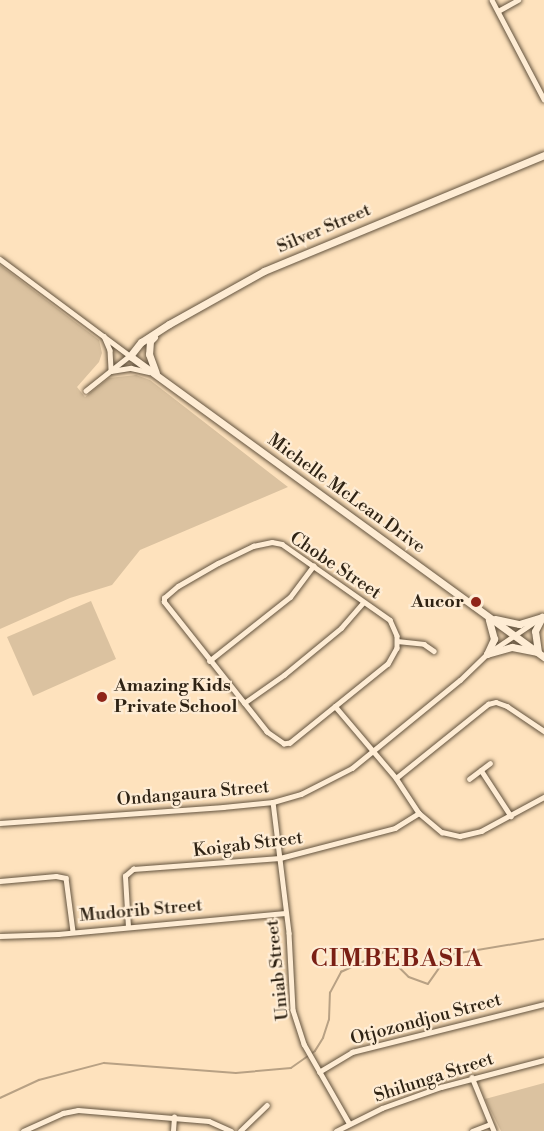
<!DOCTYPE html>
<style>
body{margin:0}
#map{position:relative;width:544px;height:1131px;overflow:hidden;background:#fee2bd;font-family:"Libre Bodoni",serif}
div>[style]{position:absolute}
.green>*{inset:0;background:#dbc2a0}
.stream>*{height:1.5px;margin:-0.75px;padding:0 0.75px;transform-origin:0.75px;border-radius:0.75px;background:#b8a184}
.roads{filter:drop-shadow(0 0 2px #63533e) drop-shadow(0 0 2px #63533e)}
.street>*{height:4.5px;margin:-2.25px;padding:0 2.25px;transform-origin:2.25px;border-radius:2.25px;background:#feecd4}
.secondary>*{height:7px;margin:-3.5px;padding:0 3.5px;transform-origin:3.5px;border-radius:3.5px;background:#feecd4}
.dots>*{width:16px;height:16px;translate:-50% -50%;box-sizing:border-box;border:3px solid #feecd4;border-radius:50%}
span{translate:-50% -50%;white-space:nowrap;text-align:center;line-height:1.15;-webkit-text-stroke:4.5px #feecd4;paint-order:stroke}
.street-label{font-size:18px;color:#2f2314}
.poi-label{font-size:18px;color:#2f2314;font-weight:700}
.right{translate:-100% -50%;text-align:right}
.left{translate:0 -50%;text-align:left}
.district-label{font-size:24px;color:#7a1f14;font-weight:700;letter-spacing:1.5px}
</style>
<div id="map">
<div class="green">
<i style="clip-path:polygon(0 265px,99px 340px,102px 353px,99px 362px,77px 387px,85px 397px,109px 378px,136px 375px,150px 380px,288px 487px,140px 550px,112px 585px,70px 598px,0 629px)"></i>
<i style="clip-path:polygon(91px 601px,116px 659px,33px 696px,7px 637px)"></i>
<i style="clip-path:polygon(544px 1083px,544px 1131px,501px 1131px,485px 1099px)"></i>
</div>
<div class="stream">
<i style="left:0;top:1098px;width:43px;rotate:-24.8deg"></i>
<i style="left:39px;top:1080px;width:67px;rotate:-14.7deg"></i>
<i style="left:104px;top:1063px;width:132px;rotate:4.3deg"></i>
<i style="left:236px;top:1073px;width:55px;rotate:-5.2deg"></i>
<i style="left:291px;top:1068px;width:29px;rotate:-35deg"></i>
<i style="left:315px;top:1051px;width:15px;rotate:-58deg"></i>
<i style="left:323px;top:1038px;width:19px;rotate:-72deg"></i>
<i style="left:329px;top:1020px;width:27px;rotate:-88deg"></i>
<i style="left:330px;top:993px;width:24px;rotate:-62deg"></i>
<i style="left:341px;top:972px;width:47px;rotate:-24.9deg"></i>
<i style="left:384px;top:952px;width:35px;rotate:45deg"></i>
<i style="left:409px;top:977px;width:20px;rotate:20deg"></i>
<i style="left:428px;top:984px;width:35px;rotate:-55deg"></i>
<i style="left:448px;top:955px;width:97px;rotate:-9.5deg"></i>
</div>
<div class="roads">
<div class="street">
<i style="left:492px;top:0;width:112px;rotate:62.3deg"></i>
<i style="left:498px;top:11px;width:23px;rotate:-29deg"></i>
<i style="left:0;top:259px;width:162px;rotate:36.7deg"></i>
<i style="left:130px;top:356px;width:56px;rotate:141.5deg"></i>
<i style="left:104px;top:336px;width:15px;rotate:67deg"></i>
<i style="left:110px;top:350px;width:21px;rotate:87deg"></i>
<i style="left:111px;top:371px;width:20px;rotate:-9deg"></i>
<i style="left:131px;top:368px;width:18px;rotate:13deg"></i>
<i style="left:272px;top:542px;width:10px;rotate:11deg"></i>
<i style="left:282px;top:544px;width:132px;rotate:35.1deg"></i>
<i style="left:390px;top:620px;width:17px;rotate:66deg"></i>
<i style="left:397px;top:636px;width:12px;rotate:90deg"></i>
<i style="left:397px;top:648px;width:18px;rotate:119deg"></i>
<i style="left:388px;top:664px;width:126px;rotate:141.1deg"></i>
<i style="left:290px;top:743px;width:6px;rotate:171deg"></i>
<i style="left:284px;top:744px;width:21px;rotate:-145deg"></i>
<i style="left:267px;top:732px;width:166px;rotate:-128.4deg"></i>
<i style="left:164px;top:602px;width:4px;rotate:-90deg"></i>
<i style="left:164px;top:598px;width:18px;rotate:-41deg"></i>
<i style="left:178px;top:586px;width:46px;rotate:-29.9deg"></i>
<i style="left:218px;top:563px;width:39px;rotate:-26deg"></i>
<i style="left:253px;top:546px;width:19px;rotate:-12deg"></i>
<i style="left:397px;top:641px;width:27px;rotate:6deg"></i>
<i style="left:424px;top:644px;width:12px;rotate:35deg"></i>
<i style="left:209px;top:661px;width:103px;rotate:-38.3deg"></i>
<i style="left:290px;top:597px;width:39px;rotate:-53deg"></i>
<i style="left:244px;top:703px;width:49px;rotate:-35deg"></i>
<i style="left:284px;top:675px;width:74px;rotate:-39.5deg"></i>
<i style="left:341px;top:628px;width:33px;rotate:-49deg"></i>
<i style="left:335px;top:706px;width:94px;rotate:49.7deg"></i>
<i style="left:396px;top:778px;width:42px;rotate:56.7deg"></i>
<i style="left:419px;top:813px;width:30px;rotate:40deg"></i>
<i style="left:442px;top:832px;width:18px;rotate:13deg"></i>
<i style="left:460px;top:836px;width:22px;rotate:-13deg"></i>
<i style="left:481px;top:831px;width:72px;rotate:-28.4deg"></i>
<i style="left:481px;top:770px;width:55px;rotate:56.9deg"></i>
<i style="left:396px;top:778px;width:118px;rotate:-38.8deg"></i>
<i style="left:488px;top:704px;width:8px;rotate:-14deg"></i>
<i style="left:496px;top:702px;width:12px;rotate:20deg"></i>
<i style="left:507px;top:706px;width:45px;rotate:34deg"></i>
<i style="left:469px;top:779px;width:26px;rotate:-37deg"></i>
<i style="left:273px;top:802px;width:132px;rotate:83deg"></i>
<i style="left:289px;top:933px;width:77px;rotate:87deg"></i>
<i style="left:293px;top:1010px;width:36px;rotate:72deg"></i>
<i style="left:304px;top:1044px;width:91px;rotate:60.3deg"></i>
<i style="left:0;top:823px;width:224px;rotate:-4.1deg"></i>
<i style="left:223px;top:807px;width:50px;rotate:-5.7deg"></i>
<i style="left:273px;top:802px;width:29px;rotate:-16deg"></i>
<i style="left:301px;top:794px;width:57px;rotate:-27deg"></i>
<i style="left:352px;top:768px;width:139px;rotate:-39.2deg"></i>
<i style="left:460px;top:680px;width:37px;rotate:-44deg"></i>
<i style="left:487px;top:654px;width:57px;rotate:-34.2deg"></i>
<i style="left:0;top:881px;width:56px;rotate:-5.1deg"></i>
<i style="left:56px;top:876px;width:10px;rotate:11deg"></i>
<i style="left:66px;top:878px;width:53px;rotate:82.5deg"></i>
<i style="left:128px;top:927px;width:51px;rotate:-93.4deg"></i>
<i style="left:125px;top:876px;width:11px;rotate:-41deg"></i>
<i style="left:133px;top:869px;width:147px;rotate:-4.3deg"></i>
<i style="left:280px;top:858px;width:119px;rotate:-14.6deg"></i>
<i style="left:395px;top:828px;width:28px;rotate:-32deg"></i>
<i style="left:0;top:936px;width:58px;rotate:-2deg"></i>
<i style="left:58px;top:934px;width:228px;rotate:-5.3deg"></i>
<i style="left:319px;top:1072px;width:39px;rotate:-31deg"></i>
<i style="left:352px;top:1052px;width:198px;rotate:-14deg"></i>
<i style="left:472px;top:1077px;width:58px;rotate:67.8deg"></i>
<i style="left:23px;top:1131px;width:44px;rotate:-24.2deg"></i>
<i style="left:63px;top:1113px;width:15px;rotate:-11deg"></i>
<i style="left:78px;top:1110px;width:131px;rotate:4.8deg"></i>
<i style="left:209px;top:1121px;width:24px;rotate:24deg"></i>
<i style="left:173px;top:1131px;width:14px;rotate:-86deg"></i>
<i style="left:240px;top:1131px;width:37px;rotate:-44deg"></i>
<i style="left:336px;top:1131px;width:51px;rotate:-26.6deg"></i>
<i style="left:382px;top:1108px;width:63px;rotate:-19.6deg"></i>
<i style="left:441px;top:1087px;width:106px;rotate:-14.7deg"></i>
<i style="left:472px;top:1131px;width:19px;rotate:-21deg"></i>
</div>
<div class="secondary">
<i style="left:544px;top:155px;width:303px;rotate:157.5deg"></i>
<i style="left:264px;top:271px;width:109px;rotate:150.8deg"></i>
<i style="left:169px;top:324px;width:33px;rotate:147deg"></i>
<i style="left:141px;top:342px;width:18px;rotate:128deg"></i>
<i style="left:130px;top:356px;width:512px;rotate:36.02deg"></i>
<i style="left:154px;top:337px;width:6px;rotate:135deg"></i>
<i style="left:150px;top:341px;width:13px;rotate:94deg"></i>
<i style="left:149px;top:354px;width:20px;rotate:70deg"></i>
<i style="left:495px;top:619px;width:25px;rotate:12deg"></i>
<i style="left:519px;top:624px;width:24px;rotate:-17deg"></i>
<i style="left:487px;top:654px;width:26px;rotate:-16deg"></i>
<i style="left:512px;top:647px;width:26px;rotate:11deg"></i>
<i style="left:538px;top:652px;width:21px;rotate:-98deg"></i>
<i style="left:535px;top:631px;width:16px;rotate:-63deg"></i>
<i style="left:487px;top:654px;width:17px;rotate:-65deg"></i>
<i style="left:494px;top:639px;width:20px;rotate:-105deg"></i>
</div>
</div>
<div class="dots">
<i style="left:476px;top:602px;background:#8f2418"></i>
<i style="left:102px;top:697px;background:#8f2418"></i>
</div>
<div class="street-label">
<span style="left:324px;top:229px;rotate:-23deg">Silver Street</span>
<span style="left:346px;top:494px;rotate:36deg">Michelle McLean Drive</span>
<span style="left:335px;top:566px;rotate:34deg">Chobe Street</span>
<span style="left:193px;top:794px;rotate:-5deg">Ondangaura Street</span>
<span style="left:248px;top:845px;rotate:-7deg">Koigab Street</span>
<span style="left:141px;top:911px;rotate:-5deg">Mudorib Street</span>
<span style="left:278px;top:970px;rotate:-96deg">Uniab Street</span>
<span style="left:426px;top:1020px;rotate:-15deg">Otjozondjou Street</span>
<span style="left:434px;top:1078px;rotate:-18deg">Shilunga Street</span>
</div>
<div class="poi-label">
<span class="right" style="left:464px;top:602px">Aucor</span>
<span class="left" style="left:114px;top:697px">Amazing Kids<br>Private School</span>
</div>
<div class="district-label">
<span style="left:397px;top:960px">CIMBEBASIA</span>
</div>
</div>
